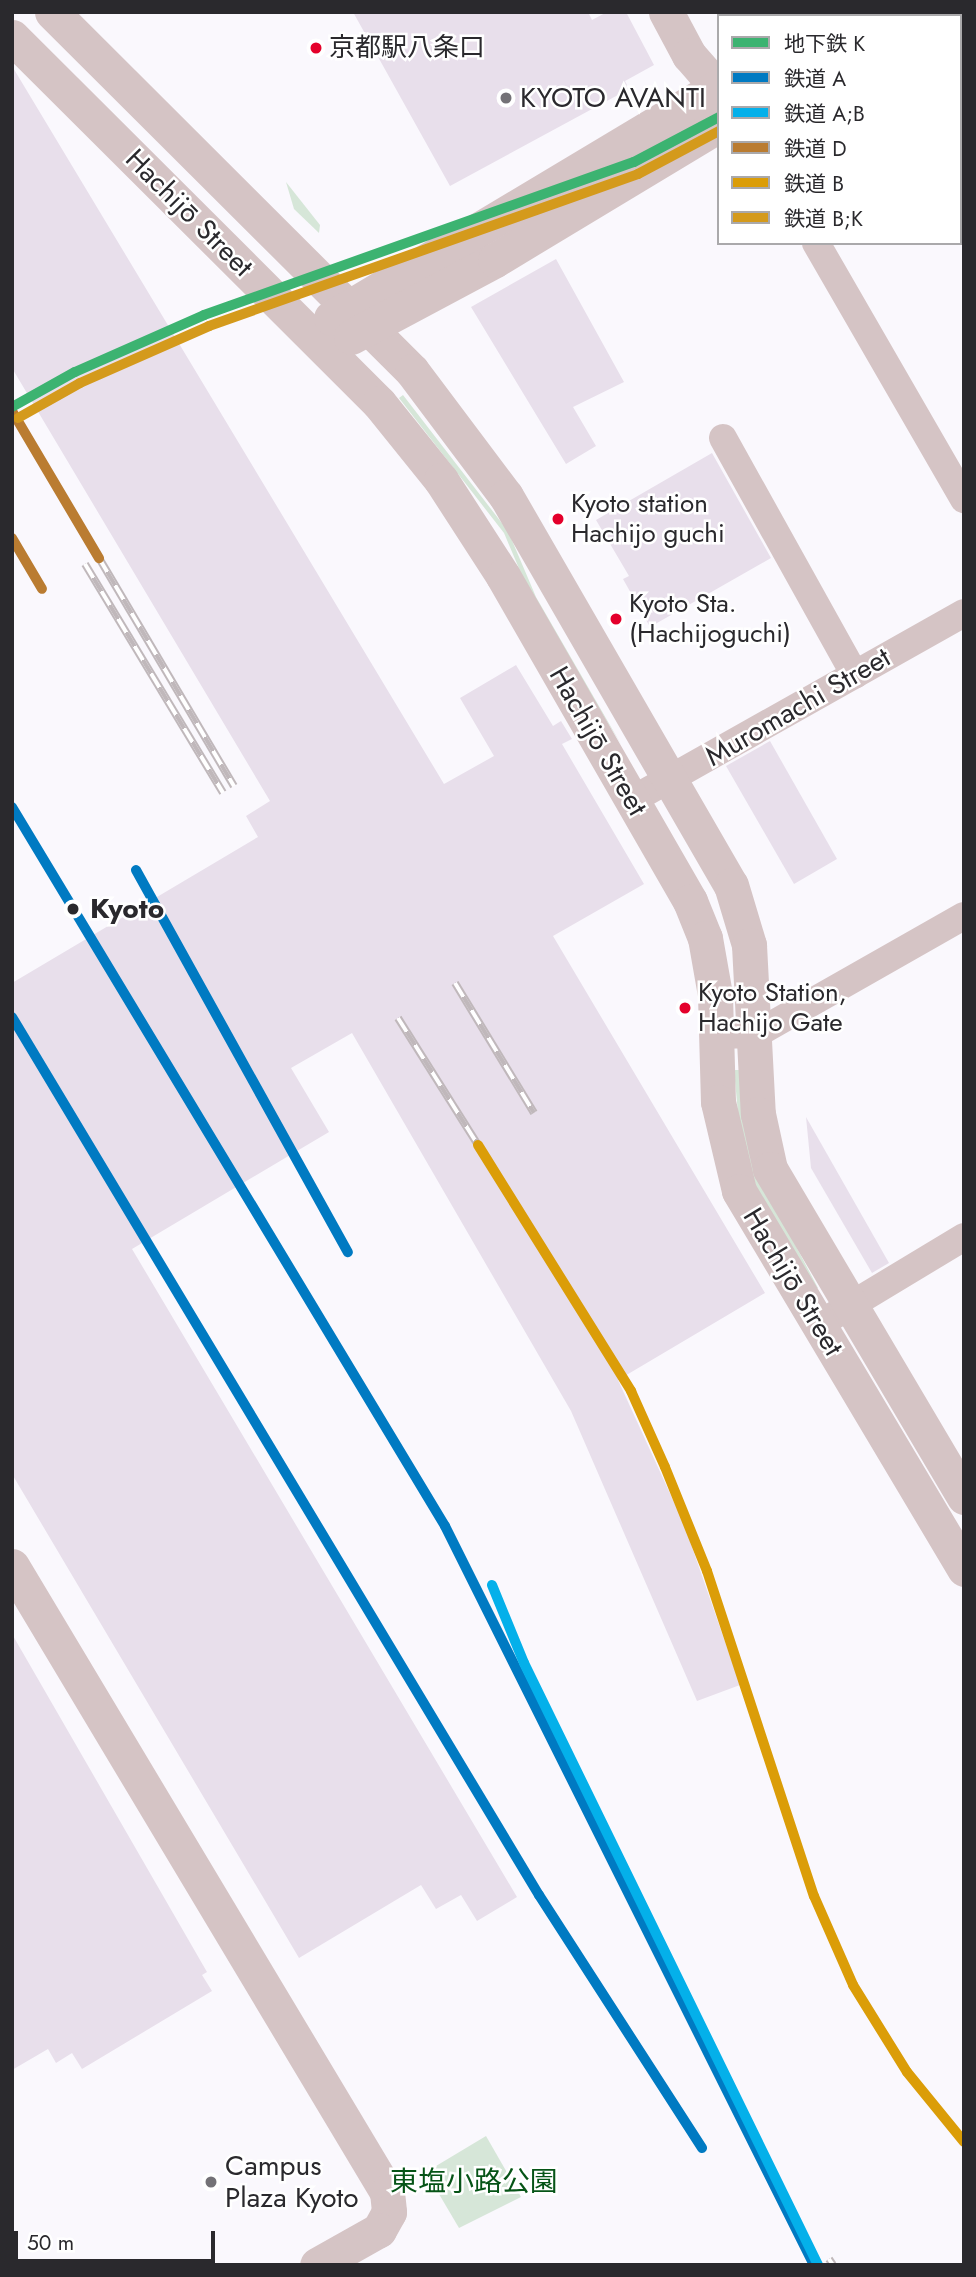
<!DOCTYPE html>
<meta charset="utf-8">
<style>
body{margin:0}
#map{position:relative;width:976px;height:2277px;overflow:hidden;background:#faf8fd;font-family:Jost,"Noto Sans JP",sans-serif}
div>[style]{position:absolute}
.green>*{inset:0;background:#d6e6d8}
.building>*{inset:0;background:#e8dfeb}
.minor>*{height:28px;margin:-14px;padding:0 14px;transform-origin:14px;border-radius:14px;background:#d5c4c5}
.tertiary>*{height:35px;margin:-17.5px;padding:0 17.5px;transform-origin:17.5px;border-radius:17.5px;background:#d5c4c5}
.rail>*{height:8px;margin-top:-4px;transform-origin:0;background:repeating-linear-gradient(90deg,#fff 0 16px,#c0b8bb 0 32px);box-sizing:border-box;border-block:2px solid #c0b8bb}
.rail-1>*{height:10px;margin:-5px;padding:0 5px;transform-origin:5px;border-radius:5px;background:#007ac2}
.rail-2>*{height:10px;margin:-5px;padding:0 5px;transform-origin:5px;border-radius:5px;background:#04b0ea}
.rail-3>*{height:10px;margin:-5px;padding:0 5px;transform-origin:5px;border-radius:5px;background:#ba7c31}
.rail-4>*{height:10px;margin:-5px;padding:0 5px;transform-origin:5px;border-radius:5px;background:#db9d08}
.rail-5>*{height:10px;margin:-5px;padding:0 5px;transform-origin:5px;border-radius:5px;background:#d49a1c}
.metro-1>*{height:10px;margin:-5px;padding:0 5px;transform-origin:5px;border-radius:5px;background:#3cb371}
.dots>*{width:19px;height:19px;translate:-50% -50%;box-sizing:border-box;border:4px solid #fff;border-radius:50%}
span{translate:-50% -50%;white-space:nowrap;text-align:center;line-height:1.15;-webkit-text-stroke:5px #fff;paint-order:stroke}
.bus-label{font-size:26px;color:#2a292d}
.left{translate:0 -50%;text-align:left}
.poi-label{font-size:28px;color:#2a292d}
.street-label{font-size:28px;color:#2a292d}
.stop-label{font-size:28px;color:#2a292d;font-weight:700}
.park-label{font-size:28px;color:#065417}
.frame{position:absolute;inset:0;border:14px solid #2a292d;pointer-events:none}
.legend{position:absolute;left:717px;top:14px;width:245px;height:231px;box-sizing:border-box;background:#fff;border:2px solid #aaa9ab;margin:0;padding:9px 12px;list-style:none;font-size:21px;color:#2a292d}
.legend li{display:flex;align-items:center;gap:14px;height:35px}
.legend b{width:35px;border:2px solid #aaa9ab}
.scale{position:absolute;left:14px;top:2231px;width:201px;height:32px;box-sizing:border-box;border:4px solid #2a292d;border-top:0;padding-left:9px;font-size:21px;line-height:24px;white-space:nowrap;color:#2a292d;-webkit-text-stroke:5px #fff;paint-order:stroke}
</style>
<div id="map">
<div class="green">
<i style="clip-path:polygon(286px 182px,320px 225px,319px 233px,294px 209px)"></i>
<i style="clip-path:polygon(403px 395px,508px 531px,536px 597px,622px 746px,532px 599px,504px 533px,399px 398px)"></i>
<i style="clip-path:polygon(734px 1070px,740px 1070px,751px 1161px,818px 1288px,812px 1290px,761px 1199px,741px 1145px)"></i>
<i style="clip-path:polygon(486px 2136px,521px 2197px,459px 2228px,426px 2172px)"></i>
</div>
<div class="building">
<i style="clip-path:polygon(353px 12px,588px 12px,592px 20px,607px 12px,626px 12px,654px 65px,625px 81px,629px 89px,450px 186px)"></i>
<i style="clip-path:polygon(12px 66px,444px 784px,494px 756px,460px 698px,516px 665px,553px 726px,561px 721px,572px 739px,562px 744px,644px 884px,553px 936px,765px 1293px,618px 1380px,684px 1524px,740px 1685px,697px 1701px,571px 1411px,352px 1033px,291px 1068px,329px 1132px,132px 1249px,517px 1897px,477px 1921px,461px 1895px,436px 1909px,421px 1885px,299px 1958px,12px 1474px,12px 983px,258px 837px,246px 816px,270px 801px,12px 368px)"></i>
<i style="clip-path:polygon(556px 259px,624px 382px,573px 407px,596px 446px,566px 464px,471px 307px)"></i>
<i style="clip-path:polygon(712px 453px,771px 558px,650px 627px,623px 579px,629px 576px,596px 520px)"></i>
<i style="clip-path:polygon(770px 741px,837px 859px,794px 884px,726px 766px)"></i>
<i style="clip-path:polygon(806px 1117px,889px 1263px,872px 1273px,811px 1168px)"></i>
<i style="clip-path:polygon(12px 1634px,207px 1972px,202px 1975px,212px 1991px,82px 2069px,72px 2053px,56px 2063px,48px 2049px,12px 2070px)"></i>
</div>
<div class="minor">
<i style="left:816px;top:243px;width:296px;rotate:60deg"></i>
<i style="left:723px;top:438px;width:271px;rotate:60.9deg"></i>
<i style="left:632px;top:800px;width:381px;rotate:-29.4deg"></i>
<i style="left:716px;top:1035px;width:40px;rotate:-1.4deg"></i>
<i style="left:756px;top:1034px;width:239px;rotate:-29.6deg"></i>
<i style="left:833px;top:1316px;width:153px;rotate:-31.1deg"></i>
</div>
<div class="tertiary">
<i style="left:52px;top:12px;width:508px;rotate:44.92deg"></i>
<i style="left:412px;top:371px;width:156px;rotate:53.1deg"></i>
<i style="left:506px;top:496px;width:449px;rotate:60deg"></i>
<i style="left:731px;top:885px;width:63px;rotate:73.3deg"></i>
<i style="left:749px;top:945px;width:169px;rotate:87deg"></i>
<i style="left:758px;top:1114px;width:56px;rotate:77.7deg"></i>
<i style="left:770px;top:1169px;width:381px;rotate:59.4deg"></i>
<i style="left:666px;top:12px;width:49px;rotate:61.9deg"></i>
<i style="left:689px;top:55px;width:43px;rotate:48.8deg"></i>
<i style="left:848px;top:16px;width:7px;rotate:-34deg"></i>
<i style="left:919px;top:16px;width:8px;rotate:-30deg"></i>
<i style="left:12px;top:37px;width:518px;rotate:44.92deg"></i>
<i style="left:379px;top:403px;width:99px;rotate:51.2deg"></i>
<i style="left:441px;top:480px;width:114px;rotate:57.1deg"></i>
<i style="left:503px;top:576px;width:375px;rotate:60.1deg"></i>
<i style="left:690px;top:901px;width:40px;rotate:68deg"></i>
<i style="left:705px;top:938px;width:58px;rotate:80deg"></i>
<i style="left:715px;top:995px;width:107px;rotate:88.4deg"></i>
<i style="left:718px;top:1102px;width:91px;rotate:76.7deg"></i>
<i style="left:739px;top:1191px;width:440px;rotate:59.2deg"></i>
<i style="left:331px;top:318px;width:452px;rotate:-30.9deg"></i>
<i style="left:351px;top:337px;width:163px;rotate:-28.1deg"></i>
<i style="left:495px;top:260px;width:262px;rotate:-31.1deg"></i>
<i style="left:12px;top:1566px;width:730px;rotate:59.08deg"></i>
<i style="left:387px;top:2192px;width:20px;rotate:84deg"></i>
<i style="left:389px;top:2212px;width:21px;rotate:119deg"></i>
<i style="left:379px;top:2230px;width:71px;rotate:150.6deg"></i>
</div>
<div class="rail">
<i style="left:99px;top:558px;width:265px;rotate:59.4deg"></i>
<i style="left:85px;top:564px;width:267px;rotate:58.9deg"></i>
<i style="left:455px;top:983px;width:152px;rotate:58.7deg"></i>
<i style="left:398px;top:1018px;width:150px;rotate:57.8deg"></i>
<i style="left:829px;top:2259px;width:7px;rotate:56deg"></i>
</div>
<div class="rail-1">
<i style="left:12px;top:807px;width:839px;rotate:58.94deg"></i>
<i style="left:445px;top:1526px;width:826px;rotate:63.47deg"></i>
<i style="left:136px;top:870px;width:437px;rotate:61deg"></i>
<i style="left:12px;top:1017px;width:1024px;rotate:59.03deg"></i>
<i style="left:539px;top:1895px;width:301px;rotate:57.2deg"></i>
</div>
<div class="rail-2">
<i style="left:492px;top:1585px;width:84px;rotate:67.7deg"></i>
<i style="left:524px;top:1663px;width:670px;rotate:63.97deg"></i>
</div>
<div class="rail-3">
<i style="left:12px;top:411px;width:171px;rotate:59.4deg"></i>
<i style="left:12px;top:538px;width:59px;rotate:59.5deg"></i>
</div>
<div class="rail-4">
<i style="left:478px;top:1145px;width:290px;rotate:58.1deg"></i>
<i style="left:631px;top:1391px;width:83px;rotate:65.9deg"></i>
<i style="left:665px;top:1467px;width:112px;rotate:68deg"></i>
<i style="left:707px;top:1571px;width:342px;rotate:71.8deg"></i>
<i style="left:814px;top:1896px;width:97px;rotate:66.3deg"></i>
<i style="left:853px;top:1985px;width:102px;rotate:58.2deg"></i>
<i style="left:907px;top:2072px;width:90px;rotate:50.8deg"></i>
</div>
<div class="rail-5">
<i style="left:18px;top:418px;width:71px;rotate:-29.4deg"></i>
<i style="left:80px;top:383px;width:141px;rotate:-23.8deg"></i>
<i style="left:209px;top:326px;width:455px;rotate:-19.5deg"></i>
<i style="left:638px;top:174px;width:92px;rotate:-28deg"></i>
</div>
<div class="metro-1">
<i style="left:12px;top:407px;width:72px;rotate:-29.1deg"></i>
<i style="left:75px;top:372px;width:141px;rotate:-23.8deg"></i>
<i style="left:204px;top:315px;width:456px;rotate:-19.6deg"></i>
<i style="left:634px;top:162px;width:96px;rotate:-27.9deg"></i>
</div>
<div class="dots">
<i style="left:316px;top:48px;background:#e4002b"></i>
<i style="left:506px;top:98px;background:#737176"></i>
<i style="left:558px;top:519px;background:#e4002b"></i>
<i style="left:616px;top:619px;background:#e4002b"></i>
<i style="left:73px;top:909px;background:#2a292d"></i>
<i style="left:685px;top:1008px;background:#e4002b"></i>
<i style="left:211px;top:2182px;background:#737176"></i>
</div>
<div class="bus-label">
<span class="left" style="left:329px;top:48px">京都駅八条口</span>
<span class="left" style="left:571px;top:519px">Kyoto station<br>Hachijo guchi</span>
<span class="left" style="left:629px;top:619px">Kyoto Sta.<br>(Hachijoguchi)</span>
<span class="left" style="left:698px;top:1008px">Kyoto Station,<br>Hachijo Gate</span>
</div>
<div class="poi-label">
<span class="left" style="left:520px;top:98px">KYOTO AVANTI</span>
<span class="left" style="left:225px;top:2182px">Campus<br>Plaza Kyoto</span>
</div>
<div class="street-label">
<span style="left:189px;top:213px;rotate:45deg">Hachijō Street</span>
<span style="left:798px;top:707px;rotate:-30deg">Muromachi Street</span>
<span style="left:598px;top:741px;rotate:60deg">Hachijō Street</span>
<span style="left:793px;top:1282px;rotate:59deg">Hachijō Street</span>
</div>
<div class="stop-label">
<span class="left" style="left:90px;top:909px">Kyoto</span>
</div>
<div class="park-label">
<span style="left:474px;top:2182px">東塩小路公園</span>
</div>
<div class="frame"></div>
<ul class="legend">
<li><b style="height:9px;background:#3cb371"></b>地下鉄 K</li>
<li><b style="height:9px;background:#007ac2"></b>鉄道 A</li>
<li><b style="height:9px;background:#04b0ea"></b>鉄道 A;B</li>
<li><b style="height:9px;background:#ba7c31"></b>鉄道 D</li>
<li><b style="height:9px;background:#db9d08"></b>鉄道 B</li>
<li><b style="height:9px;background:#d49a1c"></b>鉄道 B;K</li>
</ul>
<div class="scale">50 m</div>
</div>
